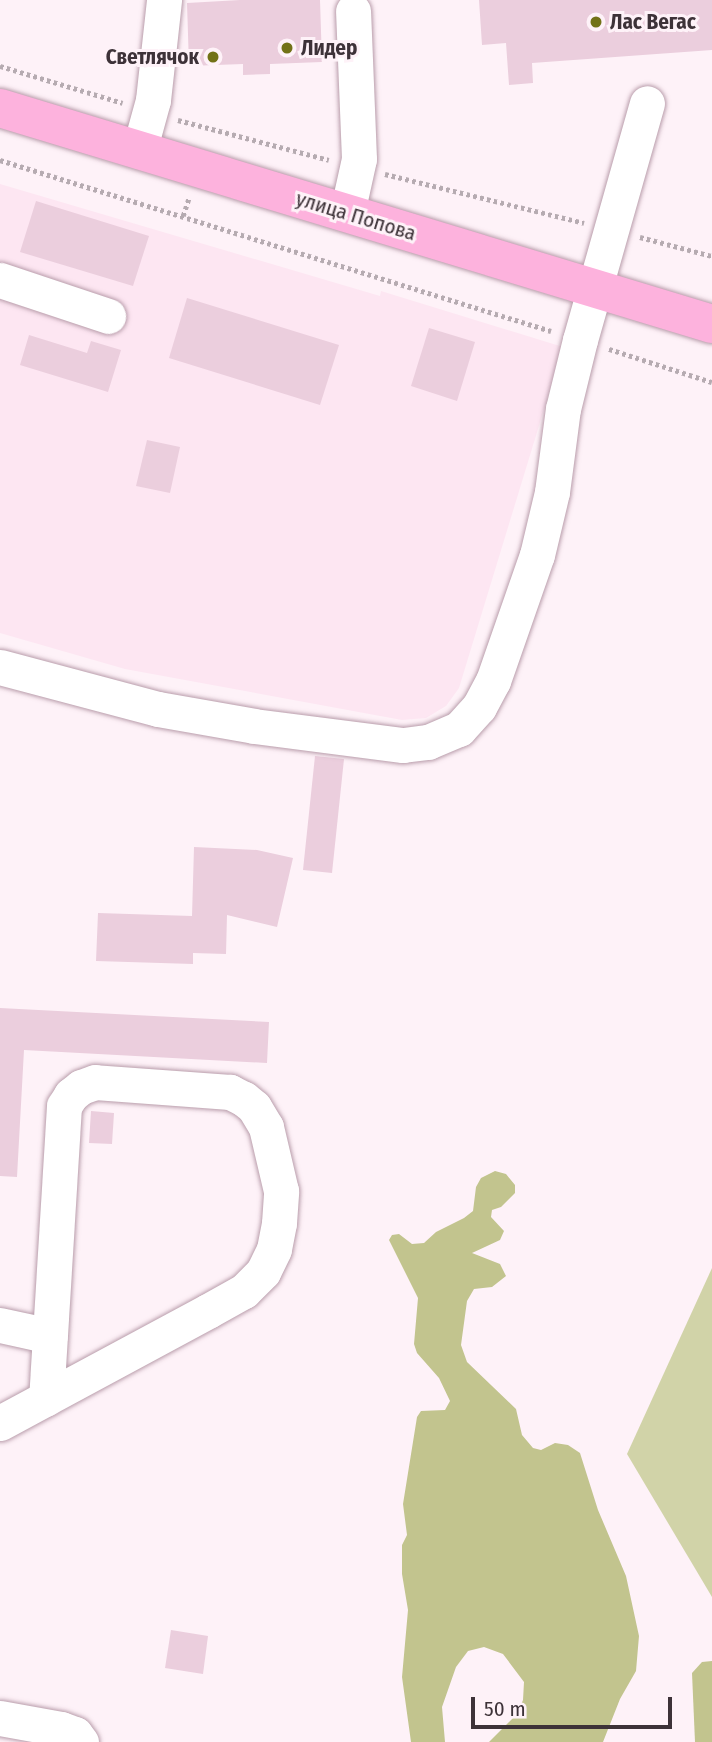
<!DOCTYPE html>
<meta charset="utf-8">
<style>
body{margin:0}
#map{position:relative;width:712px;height:1742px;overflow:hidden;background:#fef2f8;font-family:"Fira Sans Condensed",sans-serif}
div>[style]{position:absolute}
.built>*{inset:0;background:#fde6f2}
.green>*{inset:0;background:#d1d3a8}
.forest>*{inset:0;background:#c2c48e}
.building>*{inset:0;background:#ebcedd}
.path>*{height:4.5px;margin-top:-2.25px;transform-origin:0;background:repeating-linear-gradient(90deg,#b6abb1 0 3.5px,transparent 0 7px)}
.roads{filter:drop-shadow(0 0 2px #b99dab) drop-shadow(0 0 2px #b99dab)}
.minor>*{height:35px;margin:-17.5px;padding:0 17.5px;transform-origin:17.5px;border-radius:17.5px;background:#fff}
.major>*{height:38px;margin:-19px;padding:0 19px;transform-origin:19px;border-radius:19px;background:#fdb2dd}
.dots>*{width:19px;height:19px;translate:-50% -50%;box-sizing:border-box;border:4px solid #fef2f8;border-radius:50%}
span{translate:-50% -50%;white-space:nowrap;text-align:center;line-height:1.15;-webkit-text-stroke:6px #fef2f8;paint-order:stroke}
.poi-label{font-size:21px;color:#3d3238;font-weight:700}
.left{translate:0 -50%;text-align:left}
.right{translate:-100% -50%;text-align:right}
.street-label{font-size:21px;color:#3d3238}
.scale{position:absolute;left:471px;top:1697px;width:201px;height:32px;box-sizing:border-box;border:4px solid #3d3238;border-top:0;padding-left:9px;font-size:21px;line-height:24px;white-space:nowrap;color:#3d3238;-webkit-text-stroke:5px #fef2f8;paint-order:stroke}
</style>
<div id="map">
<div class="built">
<i style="clip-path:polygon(0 184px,380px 296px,381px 291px,563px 347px,459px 688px,446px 706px,426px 718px,402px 720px,125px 669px,0 633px)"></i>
</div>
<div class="green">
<i style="clip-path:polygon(712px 1268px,712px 1597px,627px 1454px)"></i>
</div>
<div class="forest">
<i style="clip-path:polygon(495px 1171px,506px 1174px,515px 1185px,515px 1193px,501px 1207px,492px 1210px,491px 1217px,504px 1231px,500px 1240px,472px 1253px,500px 1264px,506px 1276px,492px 1287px,474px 1289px,467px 1301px,461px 1345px,467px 1362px,516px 1409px,522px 1435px,533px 1448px,541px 1450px,555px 1443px,568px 1445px,580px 1453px,598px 1510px,626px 1576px,639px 1636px,636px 1671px,620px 1699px,603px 1742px,489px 1742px,517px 1714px,523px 1700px,524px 1682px,503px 1654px,484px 1647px,468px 1651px,456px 1667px,442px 1707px,445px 1742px,411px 1742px,402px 1677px,408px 1610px,402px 1574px,402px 1545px,407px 1535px,403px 1504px,417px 1417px,421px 1411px,445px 1410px,450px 1401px,439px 1378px,417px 1353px,414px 1344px,418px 1298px,389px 1240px,392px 1235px,399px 1234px,412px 1244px,424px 1243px,436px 1232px,464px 1218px,473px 1211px,476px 1187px,481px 1178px)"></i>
<i style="clip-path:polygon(712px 1661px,712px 1742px,695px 1742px,692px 1673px,702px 1662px)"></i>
</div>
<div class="building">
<i style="clip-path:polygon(240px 0,320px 0,322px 62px,270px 64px,270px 74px,243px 75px,243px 64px,189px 66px,187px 3px)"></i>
<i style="clip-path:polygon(479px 0,712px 0,712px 50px,532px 63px,533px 83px,509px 85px,506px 43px,482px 45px)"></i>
<i style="clip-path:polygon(36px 201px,149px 236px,133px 286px,20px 252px)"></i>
<i style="clip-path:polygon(187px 298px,339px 345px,320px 405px,169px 358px)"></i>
<i style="clip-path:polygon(429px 328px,475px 342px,457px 401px,411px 386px)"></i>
<i style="clip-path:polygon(29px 335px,87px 353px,91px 341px,121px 350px,108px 392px,20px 365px)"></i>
<i style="clip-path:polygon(147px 440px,180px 447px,170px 493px,136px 486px)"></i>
<i style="clip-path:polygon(315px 756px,344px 759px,332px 873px,303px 870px)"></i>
<i style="clip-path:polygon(194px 847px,257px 850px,293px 858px,277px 927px,227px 915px,226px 954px,193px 953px,193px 964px,96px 961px,98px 913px,192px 916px)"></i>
<i style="clip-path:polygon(0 1008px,269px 1022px,267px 1063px,24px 1050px,17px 1177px,0 1176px)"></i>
<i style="clip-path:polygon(91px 1111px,114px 1113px,112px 1144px,89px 1143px)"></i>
<i style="clip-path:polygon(171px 1630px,208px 1636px,203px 1674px,165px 1668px)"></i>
</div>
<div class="path">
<i style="left:0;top:66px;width:128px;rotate:16.7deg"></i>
<i style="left:178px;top:120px;width:156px;rotate:14.8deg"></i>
<i style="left:0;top:160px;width:577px;rotate:17.24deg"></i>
<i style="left:385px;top:174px;width:205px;rotate:13.8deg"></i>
<i style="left:183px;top:216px;width:20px;rotate:-72deg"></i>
<i style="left:640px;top:237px;width:74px;rotate:14.8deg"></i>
<i style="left:609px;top:349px;width:108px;rotate:17.8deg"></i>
</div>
<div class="roads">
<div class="minor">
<i style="left:139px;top:151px;width:53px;rotate:-74.6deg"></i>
<i style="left:153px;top:100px;width:101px;rotate:-83.7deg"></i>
<i style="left:347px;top:213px;width:55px;rotate:-77.5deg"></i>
<i style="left:359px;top:159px;width:148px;rotate:-92.3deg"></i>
<i style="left:0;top:280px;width:114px;rotate:18.4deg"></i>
<i style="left:0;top:667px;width:163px;rotate:14.9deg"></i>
<i style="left:158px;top:709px;width:97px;rotate:10deg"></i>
<i style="left:254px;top:726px;width:150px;rotate:7.3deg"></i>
<i style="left:403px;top:745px;width:25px;rotate:-7deg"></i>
<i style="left:428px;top:742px;width:34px;rotate:-23deg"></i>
<i style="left:459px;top:729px;width:30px;rotate:-48deg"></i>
<i style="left:479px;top:707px;width:30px;rotate:-62deg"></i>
<i style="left:493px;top:681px;width:133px;rotate:-70.8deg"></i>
<i style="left:537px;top:555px;width:65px;rotate:-76.6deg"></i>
<i style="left:552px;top:492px;width:84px;rotate:-82.5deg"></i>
<i style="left:563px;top:409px;width:71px;rotate:-76.2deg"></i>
<i style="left:580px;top:340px;width:246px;rotate:-74.2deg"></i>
<i style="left:0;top:1325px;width:51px;rotate:12.4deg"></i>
<i style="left:0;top:1423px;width:236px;rotate:-28.3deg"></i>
<i style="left:208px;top:1311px;width:41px;rotate:-29.1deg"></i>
<i style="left:244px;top:1291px;width:27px;rotate:-45deg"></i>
<i style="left:263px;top:1272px;width:25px;rotate:-64deg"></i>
<i style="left:274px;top:1249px;width:26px;rotate:-79deg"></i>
<i style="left:279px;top:1223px;width:32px;rotate:-86deg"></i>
<i style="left:281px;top:1191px;width:66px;rotate:-103.2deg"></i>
<i style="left:266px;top:1127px;width:23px;rotate:-121deg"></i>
<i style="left:254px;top:1107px;width:13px;rotate:-141deg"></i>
<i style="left:244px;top:1099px;width:16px;rotate:-153deg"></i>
<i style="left:230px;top:1092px;width:135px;rotate:-175.8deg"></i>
<i style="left:95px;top:1082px;width:15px;rotate:160deg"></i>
<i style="left:81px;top:1087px;width:13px;rotate:141deg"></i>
<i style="left:71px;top:1095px;width:13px;rotate:122deg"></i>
<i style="left:64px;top:1106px;width:293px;rotate:93.5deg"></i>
<i style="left:0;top:1718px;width:62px;rotate:10.2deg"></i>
<i style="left:61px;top:1729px;width:15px;rotate:20deg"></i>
<i style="left:75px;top:1734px;width:10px;rotate:53deg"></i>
</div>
<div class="major">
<i style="left:0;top:108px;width:744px;rotate:16.88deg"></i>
</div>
</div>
<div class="dots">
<i style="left:596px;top:22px;background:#727217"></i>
<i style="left:287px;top:48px;background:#727217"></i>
<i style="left:213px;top:57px;background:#727217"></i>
</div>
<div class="poi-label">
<span class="left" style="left:610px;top:22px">Лас Вегас</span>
<span class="left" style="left:301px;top:48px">Лидер</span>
<span class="right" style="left:199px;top:57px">Светлячок</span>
</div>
<div class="street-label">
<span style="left:356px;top:216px;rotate:17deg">улица Попова</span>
</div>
<div class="scale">50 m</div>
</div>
